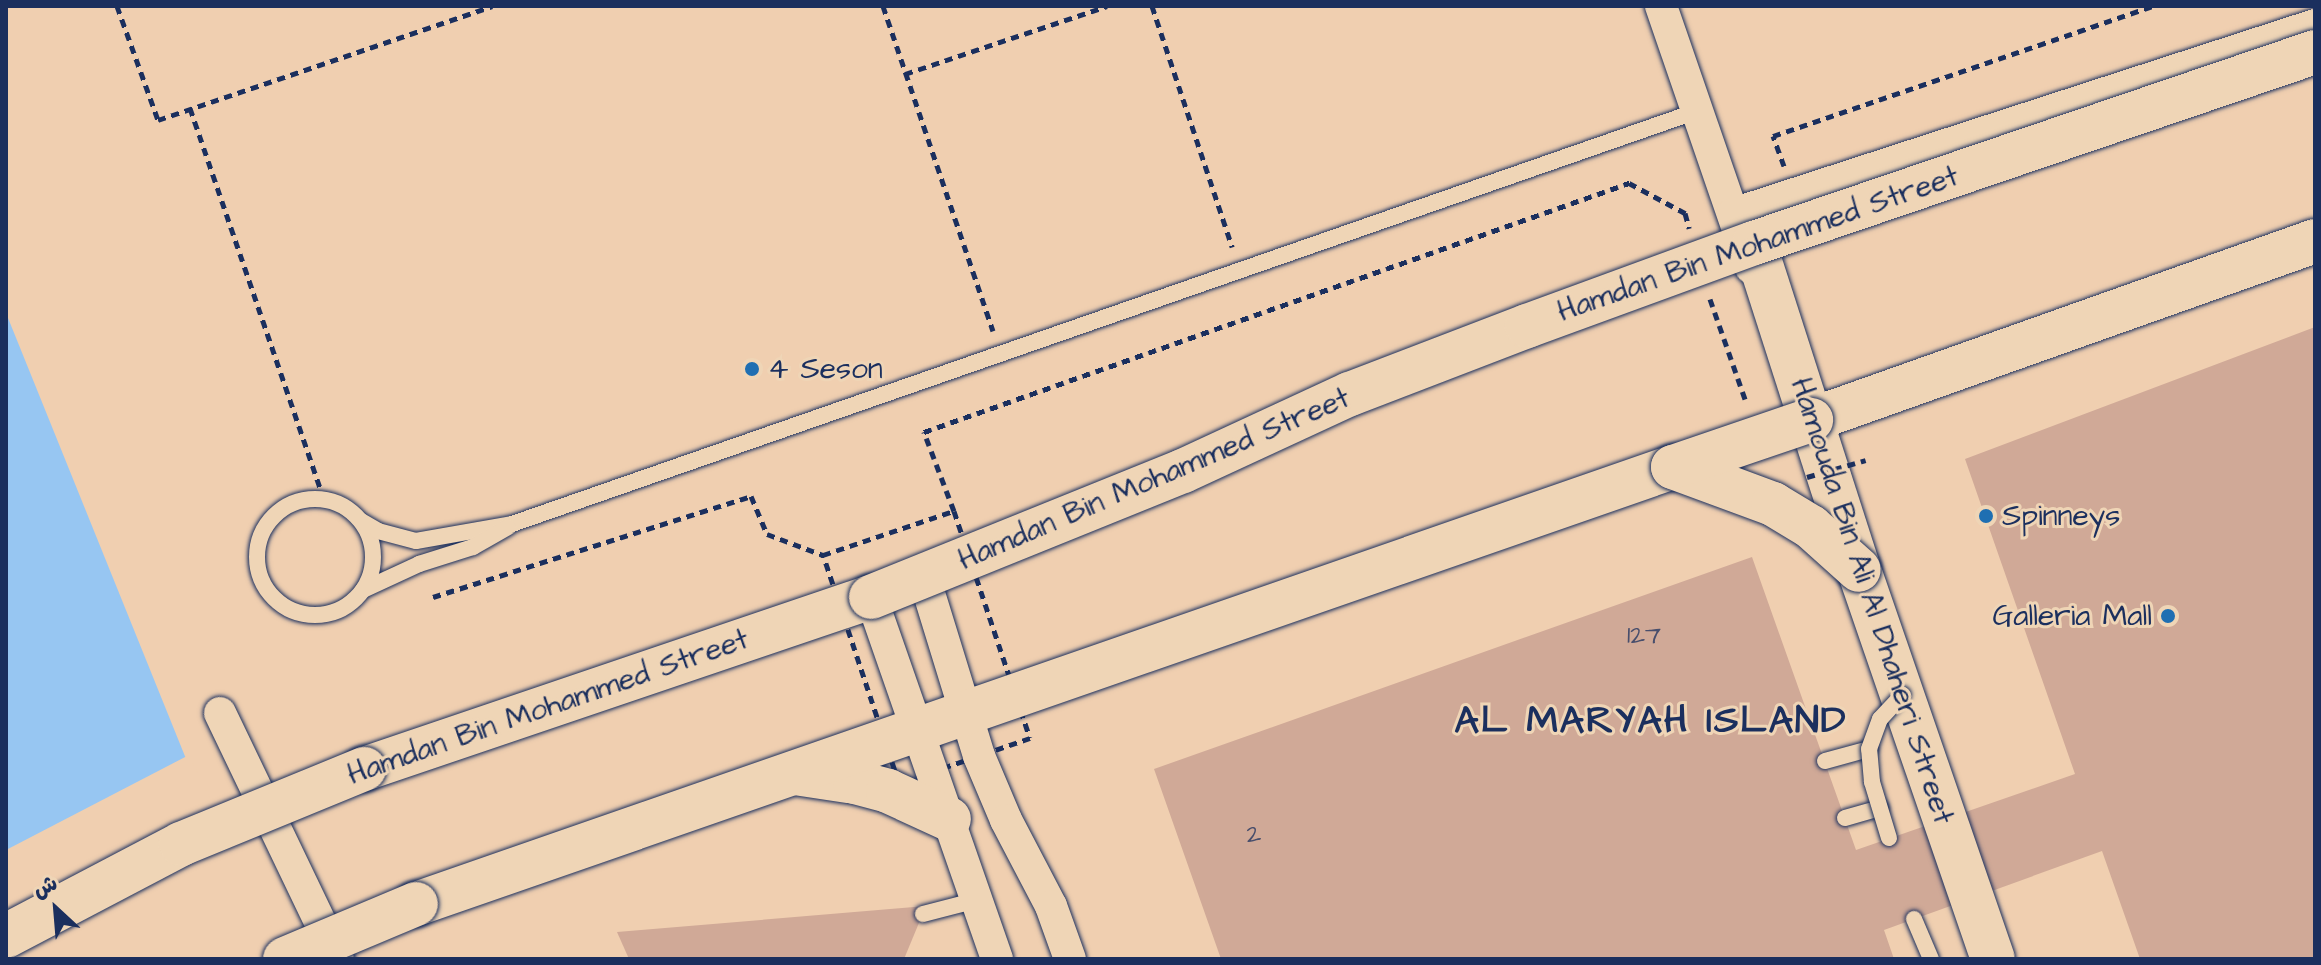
<!DOCTYPE html>
<meta charset="utf-8">
<style>
body{margin:0}
#map{position:relative;width:2321px;height:965px;overflow:hidden;background:#f0cfb0;font-family:"Architects Daughter","Playpen Sans Arabic",sans-serif}
div>[style]{position:absolute}
.water>*{inset:0;background:#97c6f2}
.pier>*{inset:0;background:#f0cfb0}
.building>*{inset:0;background:#d0a997}
.path>*{height:5px;margin-top:-2.5px;transform-origin:0;background:repeating-linear-gradient(90deg,#1b2f5e 0 8px,transparent 0 14px)}
.roads{filter:drop-shadow(0 0 2px #1b2f5e) drop-shadow(0 0 2px #1b2f5e)}
.lane>*{height:16px;margin:-8px;padding:0 8px;transform-origin:8px;border-radius:8px;background:#efd5b6}
.lane>.ring{margin:-8px;padding:0;box-sizing:content-box;background:none;border:16px solid #efd5b6;border-radius:50%}
.street>*{height:32px;margin:-16px;padding:0 16px;transform-origin:16px;border-radius:16px;background:#efd5b6}
.secondary>*{height:44px;margin:-22px;padding:0 22px;transform-origin:22px;border-radius:22px;background:#efd5b6}
.path-bridge>*{height:5px;margin-top:-2.5px;transform-origin:0;background:repeating-linear-gradient(90deg,#1b2f5e 0 8px,transparent 0 14px)}
.bridges{filter:drop-shadow(0 0 2px #1b2f5e) drop-shadow(0 0 2px #1b2f5e)}
.lane-bridge>*{height:16px;margin:-8px;padding:0 8px;transform-origin:8px;border-radius:8px;background:#efd5b6}
.secondary-bridge>*{height:44px;margin:-22px;padding:0 22px;transform-origin:22px;border-radius:22px;background:#efd5b6}
.dots>*{width:22px;height:22px;translate:-50% -50%;box-sizing:border-box;border:4px solid #efd5b6;border-radius:50%}
span{translate:-50% -50%;white-space:nowrap;text-align:center;line-height:1.15;-webkit-text-stroke:6px #efd5b6;paint-order:stroke}
.number-label{font-size:26px;color:#484e6c}
.number-label span{-webkit-text-stroke-width:0}
.street-label{font-size:30px;color:#1b2f5e}
.poi-label{font-size:30px;color:#1b2f5e}
.left{translate:0 -50%;text-align:left}
.right{translate:-100% -50%;text-align:right}
.district-label{font-size:38px;color:#1b2f5e;font-weight:700;letter-spacing:2px}
.frame{position:absolute;inset:0;border:8px solid #1b2f5e;pointer-events:none}
.north{position:absolute;left:16px;top:869px;width:80px;height:80px;-webkit-text-stroke:6px #efd5b6;paint-order:stroke;rotate:334deg;font-size:22px;font-weight:700;line-height:32px;text-align:center;color:#1b2f5e}
.north::after{content:'';display:block;margin:auto;width:28px;height:36px;background:#1b2f5e;clip-path:polygon(50% 0,100% 100%,50% 72%,0 100%)}
</style>
<div id="map">
<div class="water">
<i style="clip-path:polygon(6px 313px,197px 786px,6px 959px)"></i>
</div>
<div class="pier">
<i style="clip-path:polygon(189px 755px,287px 959px,6px 959px,6px 850px)"></i>
</div>
<div class="building">
<i style="clip-path:polygon(2315px 327px,2315px 959px,2140px 959px,2102px 851px,1884px 930px,1894px 959px,1221px 959px,1154px 769px,1752px 557px,1856px 850px,2075px 774px,1965px 459px)"></i>
<i style="clip-path:polygon(926px 906px,904px 959px,629px 959px,617px 932px)"></i>
</div>
<div class="path">
<i style="left:117px;top:6px;width:121px;rotate:70.2deg"></i>
<i style="left:158px;top:120px;width:353px;rotate:-18.8deg"></i>
<i style="left:883px;top:6px;width:343px;rotate:71.3deg"></i>
<i style="left:1152px;top:6px;width:254px;rotate:71.6deg"></i>
<i style="left:905px;top:74px;width:213px;rotate:-18.6deg"></i>
<i style="left:190px;top:108px;width:413px;rotate:71.1deg"></i>
<i style="left:1784px;top:166px;width:32px;rotate:-110deg"></i>
<i style="left:1773px;top:136px;width:401px;rotate:-18.9deg"></i>
<i style="left:954px;top:511px;width:239px;rotate:71.5deg"></i>
<i style="left:1030px;top:738px;width:139px;rotate:161deg"></i>
<i style="left:899px;top:783px;width:240px;rotate:-108.4deg"></i>
<i style="left:823px;top:555px;width:138px;rotate:-18.6deg"></i>
<i style="left:433px;top:597px;width:334px;rotate:-17.6deg"></i>
<i style="left:751px;top:496px;width:41px;rotate:67.2deg"></i>
<i style="left:767px;top:534px;width:60px;rotate:20.6deg"></i>
</div>
<div class="roads">
<div class="lane">
<i class="ring" style="left:257px;top:499px;width:100px;height:100px"></i>
<i style="left:361px;top:521px;width:20px;rotate:30deg"></i>
<i style="left:378px;top:531px;width:39px;rotate:15deg"></i>
<i style="left:416px;top:541px;width:97px;rotate:-10deg"></i>
<i style="left:512px;top:524px;width:1255px;rotate:-19.21deg"></i>
<i style="left:363px;top:590px;width:62px;rotate:-24.9deg"></i>
<i style="left:419px;top:564px;width:57px;rotate:-17.5deg"></i>
<i style="left:473px;top:547px;width:40px;rotate:-29.7deg"></i>
<i style="left:1825px;top:761px;width:46px;rotate:-15.3deg"></i>
<i style="left:1845px;top:818px;width:36px;rotate:-16deg"></i>
<i style="left:923px;top:914px;width:56px;rotate:-14.5deg"></i>
<i style="left:1914px;top:919px;width:43px;rotate:67deg"></i>
</div>
<div class="street">
<i style="left:1661px;top:6px;width:277px;rotate:71deg"></i>
<i style="left:1733px;top:214px;width:612px;rotate:-17.99deg"></i>
<i style="left:924px;top:577px;width:187px;rotate:72.9deg"></i>
<i style="left:979px;top:756px;width:69px;rotate:67.1deg"></i>
<i style="left:1006px;top:820px;width:97px;rotate:62.4deg"></i>
<i style="left:1051px;top:906px;width:56px;rotate:70.3deg"></i>
<i style="left:871px;top:597px;width:383px;rotate:70.8deg"></i>
<i style="left:220px;top:713px;width:273px;rotate:64.4deg"></i>
</div>
<div class="secondary">
<i style="left:1754px;top:243px;width:343px;rotate:72.2deg"></i>
<i style="left:1859px;top:570px;width:411px;rotate:71deg"></i>
<i style="left:1811px;top:420px;width:535px;rotate:-19.55deg"></i>
<i style="left:364px;top:769px;width:535px;rotate:-18.74deg"></i>
<i style="left:795px;top:773px;width:61px;rotate:8.5deg"></i>
<i style="left:855px;top:782px;width:34px;rotate:15deg"></i>
<i style="left:888px;top:791px;width:67px;rotate:24.7deg"></i>
<i style="left:416px;top:904px;width:1331px;rotate:-19.17deg"></i>
</div>
</div>
<div class="path-bridge">
<i style="left:1710px;top:299px;width:109px;rotate:70.7deg"></i>
<i style="left:1807px;top:477px;width:61px;rotate:-16.1deg"></i>
<i style="left:954px;top:511px;width:85px;rotate:-110.8deg"></i>
<i style="left:924px;top:432px;width:748px;rotate:-19.45deg"></i>
<i style="left:1629px;top:183px;width:64px;rotate:28.2deg"></i>
<i style="left:1685px;top:213px;width:16px;rotate:75deg"></i>
</div>
<div class="bridges">
<div class="lane-bridge">
<i style="left:1889px;top:838px;width:59px;rotate:-106.9deg"></i>
<i style="left:1872px;top:782px;width:33px;rotate:-95deg"></i>
<i style="left:1869px;top:749px;width:32px;rotate:-70deg"></i>
<i style="left:1880px;top:719px;width:33px;rotate:-47deg"></i>
</div>
<div class="secondary-bridge">
<i style="left:1673px;top:467px;width:107px;rotate:20.3deg"></i>
<i style="left:1773px;top:504px;width:44px;rotate:31.2deg"></i>
<i style="left:1811px;top:527px;width:64px;rotate:41.9deg"></i>
<i style="left:1673px;top:467px;width:146px;rotate:-18.8deg"></i>
<i style="left:871px;top:597px;width:336px;rotate:-22deg"></i>
<i style="left:1183px;top:471px;width:184px;rotate:-24.8deg"></i>
<i style="left:1350px;top:394px;width:190px;rotate:-21deg"></i>
<i style="left:1527px;top:326px;width:242px;rotate:-20.1deg"></i>
<i style="left:1754px;top:243px;width:593px;rotate:-18.8deg"></i>
<i style="left:6px;top:936px;width:198px;rotate:-27.7deg"></i>
<i style="left:181px;top:844px;width:198px;rotate:-22.3deg"></i>
<i style="left:285px;top:959px;width:142px;rotate:-22.8deg"></i>
</div>
</div>
<div class="dots">
<i style="left:752px;top:369px;background:#1f6fb2"></i>
<i style="left:1986px;top:516px;background:#1f6fb2"></i>
<i style="left:2168px;top:616px;background:#1f6fb2"></i>
</div>
<div class="number-label">
<span style="left:1644px;top:636px">127</span>
<span style="left:1254px;top:835px">2</span>
</div>
<div class="street-label">
<span style="left:1758px;top:244px;rotate:-19deg">Hamdan Bin Mohammed Street</span>
<span style="left:1154px;top:479px;rotate:-23deg">Hamdan Bin Mohammed Street</span>
<span style="left:1872px;top:601px;rotate:72deg">Hamouda Bin Ali Al Dhaheri Street</span>
<span style="left:548px;top:707px;rotate:-19deg">Hamdan Bin Mohammed Street</span>
</div>
<div class="poi-label">
<span class="left" style="left:768px;top:369px">4 Seson</span>
<span class="left" style="left:2002px;top:516px">Spinneys</span>
<span class="right" style="left:2152px;top:616px">Galleria Mall</span>
</div>
<div class="district-label">
<span style="left:1651px;top:722px">AL MARYAH ISLAND</span>
</div>
<div class="frame"></div>
<div class="north">ش</div>
</div>
